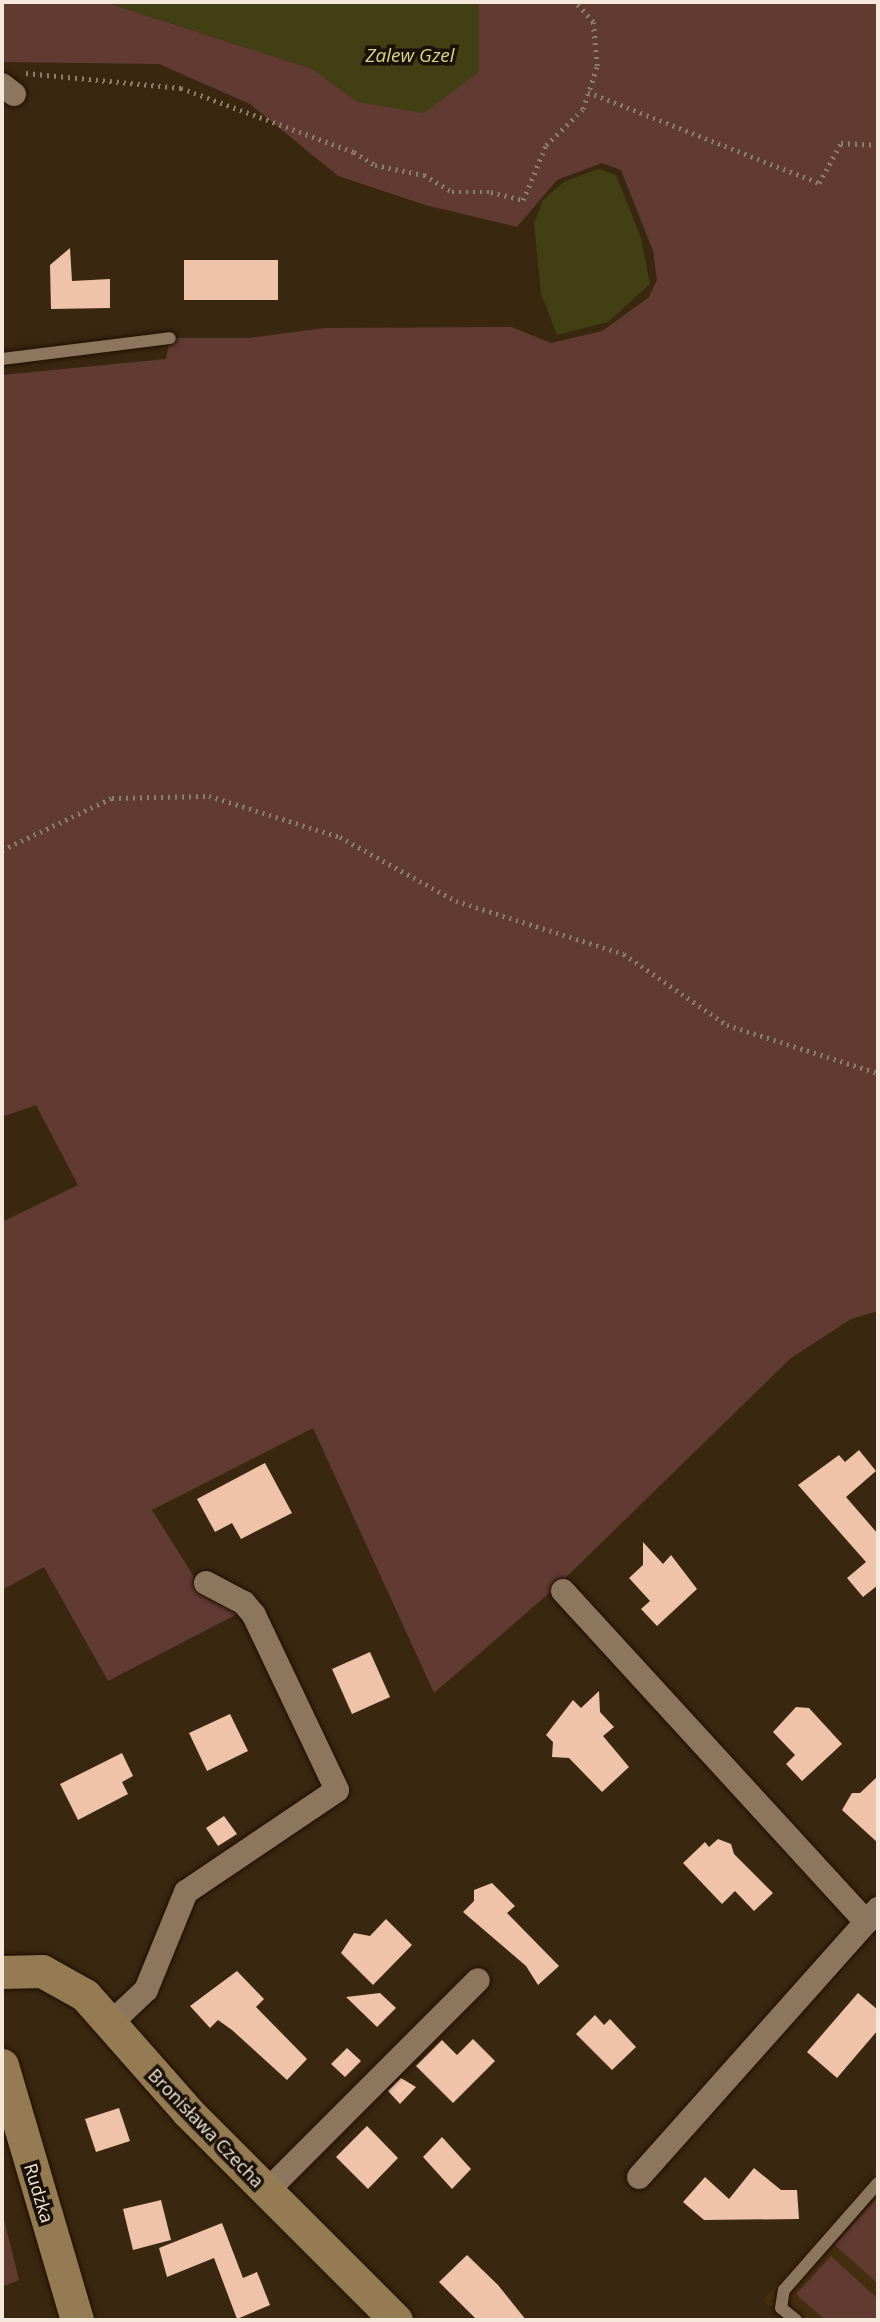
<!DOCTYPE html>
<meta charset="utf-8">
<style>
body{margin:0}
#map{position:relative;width:880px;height:2322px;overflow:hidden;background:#3a2710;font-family:"Open Sans",sans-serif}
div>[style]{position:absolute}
.built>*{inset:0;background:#452e10}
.green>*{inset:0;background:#613a32}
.water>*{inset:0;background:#423f14}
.building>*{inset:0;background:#efc3a9}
.path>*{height:4.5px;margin-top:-2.25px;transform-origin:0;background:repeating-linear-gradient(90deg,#8d7d6b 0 2px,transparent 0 7px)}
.roads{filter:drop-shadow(0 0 2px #200f00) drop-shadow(0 0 2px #200f00)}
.lane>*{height:12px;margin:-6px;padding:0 6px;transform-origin:6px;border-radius:6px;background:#8c765e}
.street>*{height:24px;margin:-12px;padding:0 12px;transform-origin:12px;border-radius:12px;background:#8c765e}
.secondary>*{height:33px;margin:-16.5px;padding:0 16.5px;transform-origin:16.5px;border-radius:16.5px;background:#947b53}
span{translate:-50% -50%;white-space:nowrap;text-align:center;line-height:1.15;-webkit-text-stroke:7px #1a1208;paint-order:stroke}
.street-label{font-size:18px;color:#f5e8db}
.water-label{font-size:19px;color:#d7d38c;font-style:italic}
.frame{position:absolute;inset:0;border:4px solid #f5e8db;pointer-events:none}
</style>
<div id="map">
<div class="built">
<i style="clip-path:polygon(878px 2169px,878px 2320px,785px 2320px,763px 2300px)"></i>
</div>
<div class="green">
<i style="clip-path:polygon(2px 2px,105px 2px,313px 69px,358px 102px,479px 72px,479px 2px,878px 2px,878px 1311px,851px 1319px,791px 1358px,554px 1589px,434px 1693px,313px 1428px,152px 1510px,208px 1599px,243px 1611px,108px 1681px,44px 1567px,2px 1590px,2px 1222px,78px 1185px,36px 1105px,2px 1117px,2px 375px,166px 359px,170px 338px,249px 338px,325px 328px,512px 327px,551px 343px,602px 331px,649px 297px,657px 280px,653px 251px,621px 170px,602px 163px,557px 180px,517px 227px,425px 205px,338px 176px,250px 104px,159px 64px,2px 62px)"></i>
<i style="clip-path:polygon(878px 2197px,878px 2284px,835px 2245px)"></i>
<i style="clip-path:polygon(2px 2211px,19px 2280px,2px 2287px)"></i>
<i style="clip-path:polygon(831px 2256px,878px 2299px,878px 2320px,825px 2320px,796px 2294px)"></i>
</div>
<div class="water">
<i style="clip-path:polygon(105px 2px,479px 2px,479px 72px,424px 113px,358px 102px,313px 69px)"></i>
<i style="clip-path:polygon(599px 169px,616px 175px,641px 238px,650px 284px,608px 322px,557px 335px,541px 294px,534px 223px,543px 200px,565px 181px)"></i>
</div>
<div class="building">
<i style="clip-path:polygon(70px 248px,72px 281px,110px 279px,110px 308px,51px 309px,50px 265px)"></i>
<i style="clip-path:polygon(184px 260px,278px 260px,278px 300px,184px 300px)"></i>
<i style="clip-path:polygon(859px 1450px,876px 1471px,846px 1497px,878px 1534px,878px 1585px,863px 1597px,847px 1578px,866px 1562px,798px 1485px,839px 1455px,845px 1462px)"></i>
<i style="clip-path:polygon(265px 1463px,292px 1513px,241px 1539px,232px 1523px,215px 1532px,197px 1499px)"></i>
<i style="clip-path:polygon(643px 1542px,663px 1564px,671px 1555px,697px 1589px,657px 1626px,641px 1609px,650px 1601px,629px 1578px,643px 1565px)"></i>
<i style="clip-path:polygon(370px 1652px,390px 1697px,352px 1714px,332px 1669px)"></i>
<i style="clip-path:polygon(599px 1691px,600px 1712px,614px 1727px,603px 1736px,629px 1767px,602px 1792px,569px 1758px,552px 1757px,553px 1742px,546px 1735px,573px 1700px,581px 1708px)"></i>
<i style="clip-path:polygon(796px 1707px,809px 1708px,842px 1744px,802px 1781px,786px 1764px,795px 1755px,773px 1732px)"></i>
<i style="clip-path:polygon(230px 1714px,248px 1751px,207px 1771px,189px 1733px)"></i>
<i style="clip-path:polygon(122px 1753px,133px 1776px,122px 1782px,128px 1794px,78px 1820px,60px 1784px)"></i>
<i style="clip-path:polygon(878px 1776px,878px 1843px,842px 1810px,852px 1793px,860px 1793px)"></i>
<i style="clip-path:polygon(224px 1816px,237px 1834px,218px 1846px,206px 1828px)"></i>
<i style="clip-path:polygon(718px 1839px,731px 1844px,734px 1854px,773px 1893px,754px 1911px,735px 1891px,722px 1904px,683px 1863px,705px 1842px,709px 1847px)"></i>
<i style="clip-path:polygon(492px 1883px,515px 1906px,507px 1913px,559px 1966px,538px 1985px,526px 1966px,463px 1912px,474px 1901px,474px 1890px)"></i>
<i style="clip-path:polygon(386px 1919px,412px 1945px,373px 1985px,341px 1953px,354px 1933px,370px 1936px)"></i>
<i style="clip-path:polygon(237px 1971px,264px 1999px,256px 2007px,307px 2059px,287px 2080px,232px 2030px,218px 2020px,210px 2028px,190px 2006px)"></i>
<i style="clip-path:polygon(380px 1993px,396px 2008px,377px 2027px,346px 1997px)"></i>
<i style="clip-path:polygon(858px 1993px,878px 2010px,878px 2030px,837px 2078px,807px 2052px)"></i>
<i style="clip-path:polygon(595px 2015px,604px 2025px,610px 2019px,636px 2047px,612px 2070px,576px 2034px)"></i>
<i style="clip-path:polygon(473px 2039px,495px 2061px,453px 2103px,416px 2066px,442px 2040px,457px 2055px)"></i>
<i style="clip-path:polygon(347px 2048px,361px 2061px,345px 2077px,331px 2064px)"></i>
<i style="clip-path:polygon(401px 2078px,416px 2087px,400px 2104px,388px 2091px)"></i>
<i style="clip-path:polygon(119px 2108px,130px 2141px,96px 2152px,85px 2119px)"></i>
<i style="clip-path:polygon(367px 2126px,398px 2158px,368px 2189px,336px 2157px)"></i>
<i style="clip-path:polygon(442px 2137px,471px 2169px,452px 2189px,423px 2157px)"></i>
<i style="clip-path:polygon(754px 2168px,781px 2190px,797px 2190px,799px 2219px,704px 2220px,683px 2202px,705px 2177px,729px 2199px)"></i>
<i style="clip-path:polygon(161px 2200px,171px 2240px,133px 2250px,123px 2209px)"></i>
<i style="clip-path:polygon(222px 2223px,243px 2278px,257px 2272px,270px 2305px,237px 2319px,214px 2258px,167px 2277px,159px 2248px)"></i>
<i style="clip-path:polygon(467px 2255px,498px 2285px,526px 2320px,477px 2320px,439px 2282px)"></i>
</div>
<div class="path">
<i style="left:26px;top:73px;width:156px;rotate:5.5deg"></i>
<i style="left:181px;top:88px;width:184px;rotate:20.3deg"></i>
<i style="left:354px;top:152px;width:25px;rotate:32deg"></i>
<i style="left:375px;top:165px;width:50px;rotate:11.5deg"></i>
<i style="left:424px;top:175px;width:33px;rotate:31deg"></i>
<i style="left:452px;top:192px;width:39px"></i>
<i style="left:491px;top:192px;width:33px;rotate:14deg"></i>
<i style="left:523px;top:200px;width:60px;rotate:-67.3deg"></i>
<i style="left:546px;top:145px;width:52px;rotate:-44.2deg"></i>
<i style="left:583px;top:109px;width:45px;rotate:-72deg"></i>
<i style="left:597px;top:66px;width:44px;rotate:-95.2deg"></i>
<i style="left:593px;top:22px;width:27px;rotate:-132deg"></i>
<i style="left:588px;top:92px;width:248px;rotate:21.5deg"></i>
<i style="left:819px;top:183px;width:46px;rotate:-61.2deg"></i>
<i style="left:841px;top:143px;width:37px;rotate:3deg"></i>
<i style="left:2px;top:850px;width:122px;rotate:-25.3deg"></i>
<i style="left:112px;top:798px;width:97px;rotate:-1.2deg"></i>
<i style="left:209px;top:796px;width:137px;rotate:17.4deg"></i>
<i style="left:340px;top:837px;width:132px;rotate:28.9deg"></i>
<i style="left:456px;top:901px;width:176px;rotate:17.5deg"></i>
<i style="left:624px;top:954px;width:125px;rotate:34.6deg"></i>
<i style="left:727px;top:1025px;width:158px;rotate:17.6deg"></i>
</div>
<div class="roads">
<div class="lane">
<i style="left:2px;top:359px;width:169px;rotate:-7.1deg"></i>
<i style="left:796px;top:2320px;width:19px;rotate:-141deg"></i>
<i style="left:781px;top:2308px;width:18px;rotate:-81deg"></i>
<i style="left:784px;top:2290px;width:142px;rotate:-48.7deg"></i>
</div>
<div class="street">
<i style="left:2px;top:85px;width:15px;rotate:37deg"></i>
<i style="left:563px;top:1591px;width:449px;rotate:47.5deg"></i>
<i style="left:866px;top:1922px;width:18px;rotate:-47deg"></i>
<i style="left:111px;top:2023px;width:48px;rotate:-43.3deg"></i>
<i style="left:146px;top:1990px;width:106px;rotate:-67.8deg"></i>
<i style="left:186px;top:1892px;width:182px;rotate:-34deg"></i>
<i style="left:337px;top:1790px;width:194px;rotate:-115.4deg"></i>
<i style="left:254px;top:1615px;width:16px;rotate:-130deg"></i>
<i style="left:244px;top:1603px;width:43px;rotate:-152.2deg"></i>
<i style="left:639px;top:2177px;width:341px;rotate:-48.3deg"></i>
<i style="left:267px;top:2191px;width:298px;rotate:-45deg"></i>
</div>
<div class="secondary">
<i style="left:2px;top:1972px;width:40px;rotate:-1.4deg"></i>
<i style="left:42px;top:1971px;width:49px;rotate:29.2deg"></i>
<i style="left:85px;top:1995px;width:156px;rotate:48.6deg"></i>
<i style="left:188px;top:2112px;width:294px;rotate:45deg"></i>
<i style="left:2px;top:2065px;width:266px;rotate:73.6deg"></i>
</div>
</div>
<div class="street-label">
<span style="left:206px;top:2128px;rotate:46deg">Bronisława Czecha</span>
<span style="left:39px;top:2193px;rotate:73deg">Rudzka</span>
</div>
<div class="water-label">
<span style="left:410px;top:56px">Zalew Gzel</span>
</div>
<div class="frame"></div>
</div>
